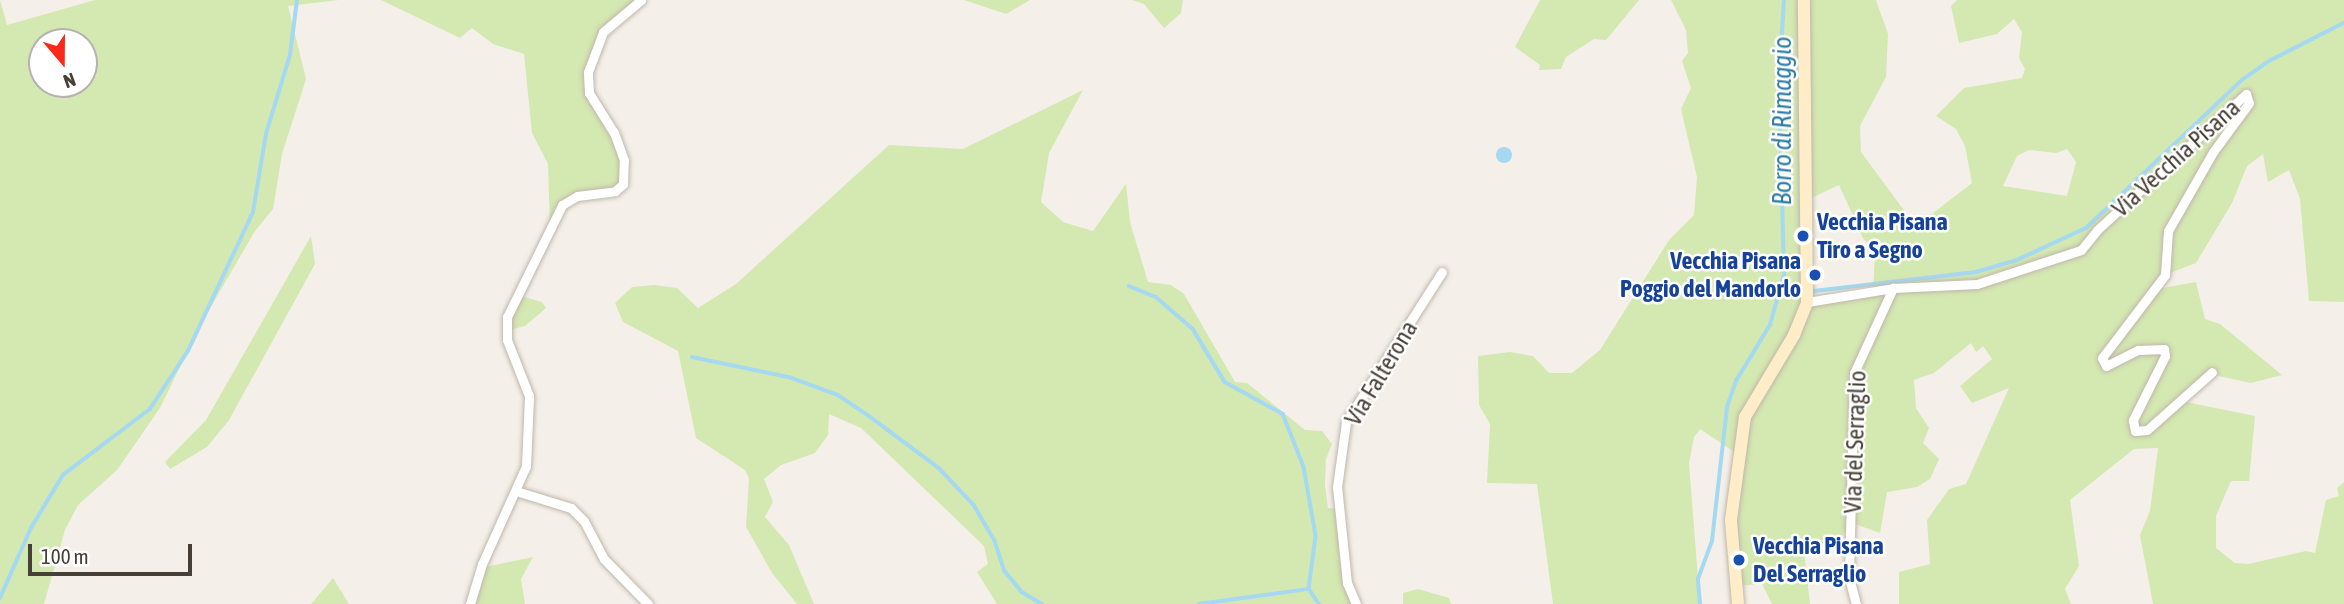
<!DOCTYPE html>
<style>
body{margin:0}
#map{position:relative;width:2344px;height:604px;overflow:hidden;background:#f4f0e9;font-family:"Asap Condensed",sans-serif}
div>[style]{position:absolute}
.green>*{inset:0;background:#d4e8b1}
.water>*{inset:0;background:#a5d8f1}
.round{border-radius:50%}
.stream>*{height:3.5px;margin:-1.75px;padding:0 1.75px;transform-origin:1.75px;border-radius:1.75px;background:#a5d8f1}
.roads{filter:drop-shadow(0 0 2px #c0b7ab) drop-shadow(0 0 2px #c0b7ab)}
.street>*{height:9px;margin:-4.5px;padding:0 4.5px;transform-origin:4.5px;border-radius:4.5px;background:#fff}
.secondary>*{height:12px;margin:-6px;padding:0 6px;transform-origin:6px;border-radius:6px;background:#feedc8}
.dots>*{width:19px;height:19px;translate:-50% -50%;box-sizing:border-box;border:4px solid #fff;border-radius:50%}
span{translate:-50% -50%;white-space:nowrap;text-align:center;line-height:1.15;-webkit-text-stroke:5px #fff;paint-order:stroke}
.street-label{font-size:24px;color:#484037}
.transit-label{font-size:24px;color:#164399;font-weight:700}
.left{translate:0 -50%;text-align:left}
.right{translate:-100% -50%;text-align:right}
.water-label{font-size:26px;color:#2c7ba4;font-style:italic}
.north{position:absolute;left:28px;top:28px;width:70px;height:70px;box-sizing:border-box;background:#fff;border:2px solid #b6b3af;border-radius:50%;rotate:160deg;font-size:19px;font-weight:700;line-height:28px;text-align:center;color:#484037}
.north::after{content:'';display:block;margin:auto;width:24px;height:32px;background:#fa291a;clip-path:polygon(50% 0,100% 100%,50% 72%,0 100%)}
.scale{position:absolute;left:28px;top:544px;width:164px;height:32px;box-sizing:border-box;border:4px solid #484037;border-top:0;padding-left:9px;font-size:21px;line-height:24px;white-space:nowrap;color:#484037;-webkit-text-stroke:5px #fff;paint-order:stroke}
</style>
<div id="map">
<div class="green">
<i style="clip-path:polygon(evenodd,0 0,7px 25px,95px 0,339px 0,288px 6px,306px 79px,282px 154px,273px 209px,255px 231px,202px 322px,160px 408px,117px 470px,78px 505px,65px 530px,44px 604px,0 604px,0 0,84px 42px,84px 84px,42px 84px,42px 42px,84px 42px)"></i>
<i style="clip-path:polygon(381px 0,641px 0,603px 32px,594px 47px,589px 93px,624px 160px,623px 184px,562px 205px,550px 227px,548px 164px,532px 133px,524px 54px,493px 44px,472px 28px,460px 38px)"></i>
<i style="clip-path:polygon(964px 0,1030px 0,1006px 14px)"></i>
<i style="clip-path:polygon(1132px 0,1183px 0,1181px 13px,1164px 28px,1144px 4px)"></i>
<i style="clip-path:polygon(1540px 0,1639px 0,1606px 40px,1594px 39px,1566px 57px,1561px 69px,1539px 70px,1540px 65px,1515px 47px)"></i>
<i style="clip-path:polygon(evenodd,1671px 0,1876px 0,1888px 34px,1886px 77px,1860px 126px,1861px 152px,1909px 217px,1932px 214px,1972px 183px,1965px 146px,1956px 129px,1936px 116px,1964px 88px,2022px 78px,2025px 69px,2019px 58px,2022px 32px,2014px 19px,1997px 34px,1959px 43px,1951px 6px,1957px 0,2344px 0,2344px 302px,2309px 301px,2300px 199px,2289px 170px,2268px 182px,2263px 154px,2247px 166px,2232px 203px,2196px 263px,2165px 275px,2157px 289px,2196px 282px,2205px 319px,2220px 324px,2282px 375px,2251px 383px,2214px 375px,2181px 401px,2255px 416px,2249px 481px,2231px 481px,2216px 516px,2216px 548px,2235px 563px,2248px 564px,2306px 551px,2315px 553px,2326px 500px,2339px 496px,2337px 488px,2344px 482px,2344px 604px,2153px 604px,2140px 535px,2150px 511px,2158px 448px,2134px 449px,2070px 500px,2079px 566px,2065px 589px,2071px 604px,1899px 604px,1899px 572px,1930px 564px,1927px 520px,1949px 489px,1966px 484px,2009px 388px,1972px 403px,1960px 386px,1992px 359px,1983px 346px,1976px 352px,1971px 343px,1934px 373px,1914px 380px,1916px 408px,1929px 428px,1923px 443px,1939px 459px,1930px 479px,1917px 487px,1887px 492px,1880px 533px,1852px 523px,1833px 546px,1803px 542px,1810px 604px,1772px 604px,1762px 584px,1736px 586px,1731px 539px,1739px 455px,1700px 429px,1694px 437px,1689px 463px,1700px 604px,1553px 604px,1537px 484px,1487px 483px,1490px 424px,1479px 405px,1478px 356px,1510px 352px,1533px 356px,1549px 373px,1572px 373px,1600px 350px,1669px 240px,1694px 215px,1697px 177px,1681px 109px,1691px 88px,1682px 61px,1688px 53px,1686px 30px,1671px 0,2067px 149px,2076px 162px,2067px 196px,2003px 186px,2017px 156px,2029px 150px,2056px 153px,2067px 149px,1671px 0,1839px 185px,1863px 238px,1875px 252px,1873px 293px,1808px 302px,1807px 200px,1839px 185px)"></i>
<i style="clip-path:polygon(1083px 90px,1049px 153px,1041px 202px,1063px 222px,1093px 231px,1126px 184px,1130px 222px,1148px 282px,1171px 285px,1184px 294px,1235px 382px,1247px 383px,1305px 430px,1322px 431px,1332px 444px,1326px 459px,1325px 485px,1328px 508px,1337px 509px,1352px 604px,997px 604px,977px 572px,988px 564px,984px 546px,861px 428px,829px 414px,828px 435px,815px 453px,781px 465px,764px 479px,773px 502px,765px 517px,789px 545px,814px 604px,797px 604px,772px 573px,746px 527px,749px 478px,745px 470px,696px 438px,678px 351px,623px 322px,615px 303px,632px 287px,654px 285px,677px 288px,698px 308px,736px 284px,889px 145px,963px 149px)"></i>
<i style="clip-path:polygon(311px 236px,315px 264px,229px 420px,207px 447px,170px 469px,165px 462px,206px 420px)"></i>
<i style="clip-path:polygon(518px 295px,542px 302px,546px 308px,525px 326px,506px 331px)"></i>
<i style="clip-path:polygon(533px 557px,521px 579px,525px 604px,470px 604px,481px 568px)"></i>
<i style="clip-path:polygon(333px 578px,349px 604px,311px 604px)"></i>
<i style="clip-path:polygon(1418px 589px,1449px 598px,1451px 604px,1403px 604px,1403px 593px)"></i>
</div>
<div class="water">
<i class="round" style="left:1496px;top:147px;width:16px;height:16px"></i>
</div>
<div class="stream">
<i style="left:1129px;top:286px;width:29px;rotate:22deg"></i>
<i style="left:1156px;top:297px;width:49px;rotate:40.9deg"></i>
<i style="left:1193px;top:329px;width:62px;rotate:58.9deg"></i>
<i style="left:1225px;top:382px;width:66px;rotate:28.9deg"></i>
<i style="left:1283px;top:414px;width:57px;rotate:68.4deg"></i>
<i style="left:1304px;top:467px;width:70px;rotate:80.1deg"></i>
<i style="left:1316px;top:536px;width:53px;rotate:97.5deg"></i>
<i style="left:1780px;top:295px;width:197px;rotate:-6.7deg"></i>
<i style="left:1976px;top:272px;width:43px;rotate:-16.3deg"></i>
<i style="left:2017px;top:260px;width:76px;rotate:-24.9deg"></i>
<i style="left:2086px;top:228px;width:215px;rotate:-43.5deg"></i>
<i style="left:2242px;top:80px;width:35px;rotate:-35deg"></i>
<i style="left:2271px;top:60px;width:82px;rotate:-26.9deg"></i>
<i style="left:692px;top:357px;width:99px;rotate:11.7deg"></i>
<i style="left:789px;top:377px;width:52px;rotate:20.2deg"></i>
<i style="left:838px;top:395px;width:37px;rotate:34deg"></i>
<i style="left:869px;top:416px;width:87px;rotate:36.6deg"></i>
<i style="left:939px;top:468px;width:51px;rotate:46.6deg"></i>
<i style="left:974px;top:505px;width:42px;rotate:59.7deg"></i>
<i style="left:995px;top:541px;width:32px;rotate:72deg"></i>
<i style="left:1005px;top:571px;width:27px;rotate:51deg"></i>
<i style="left:1022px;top:592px;width:23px;rotate:31deg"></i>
<i style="left:1309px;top:589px;width:18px;rotate:56deg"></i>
<i style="left:0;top:598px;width:77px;rotate:-66.1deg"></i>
<i style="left:31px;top:528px;width:62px;rotate:-58.9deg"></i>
<i style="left:63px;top:475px;width:109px;rotate:-37.2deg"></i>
<i style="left:150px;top:409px;width:69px;rotate:-56.8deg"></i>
<i style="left:188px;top:351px;width:153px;rotate:-64.9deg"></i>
<i style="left:253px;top:212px;width:79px;rotate:-80.5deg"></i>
<i style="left:266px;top:134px;width:83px;rotate:-73.1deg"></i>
<i style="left:290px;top:55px;width:55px;rotate:-82.7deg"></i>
<i style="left:1199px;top:604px;width:111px;rotate:-7.8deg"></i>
<i style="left:1700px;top:604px;width:25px;rotate:-95deg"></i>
<i style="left:1698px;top:579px;width:40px;rotate:-69.8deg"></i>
<i style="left:1712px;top:541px;width:135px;rotate:-83.6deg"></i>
<i style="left:1727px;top:407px;width:28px;rotate:-71deg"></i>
<i style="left:1736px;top:381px;width:66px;rotate:-58.7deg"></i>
<i style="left:1770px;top:325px;width:53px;rotate:-74.6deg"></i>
<i style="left:1784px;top:274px;width:196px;rotate:-91.5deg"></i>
<i style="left:1779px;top:78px;width:78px;rotate:-86.3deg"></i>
</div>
<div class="roads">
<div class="street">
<i style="left:1807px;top:302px;width:87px;rotate:-9.2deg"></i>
<i style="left:1893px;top:288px;width:84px;rotate:-2.7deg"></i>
<i style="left:1977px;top:284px;width:109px;rotate:-18.1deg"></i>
<i style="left:2081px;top:250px;width:26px;rotate:-51deg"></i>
<i style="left:2097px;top:230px;width:202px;rotate:-42.4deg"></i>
<i style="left:2246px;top:94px;width:9px;rotate:72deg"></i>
<i style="left:2249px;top:103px;width:61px;rotate:126.3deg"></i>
<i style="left:2213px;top:152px;width:91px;rotate:119.7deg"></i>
<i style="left:2168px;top:231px;width:44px;rotate:93.9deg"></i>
<i style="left:2165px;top:275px;width:104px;rotate:127.2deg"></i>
<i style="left:2102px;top:358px;width:9px;rotate:63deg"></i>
<i style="left:2106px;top:366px;width:36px;rotate:-27deg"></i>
<i style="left:2138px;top:350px;width:26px;rotate:-2deg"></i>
<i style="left:2164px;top:349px;width:7px;rotate:82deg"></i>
<i style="left:2165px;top:356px;width:72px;rotate:116.6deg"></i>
<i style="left:2133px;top:420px;width:11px;rotate:80deg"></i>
<i style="left:2135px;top:431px;width:12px;rotate:-5deg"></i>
<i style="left:2147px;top:430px;width:87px;rotate:-41.7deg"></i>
<i style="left:516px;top:491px;width:58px;rotate:17.2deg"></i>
<i style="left:571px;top:508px;width:18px;rotate:45deg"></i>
<i style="left:584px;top:521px;width:43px;rotate:62.2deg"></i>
<i style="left:604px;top:559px;width:63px;rotate:45.6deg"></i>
<i style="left:470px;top:604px;width:42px;rotate:-73.3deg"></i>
<i style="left:482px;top:564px;width:107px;rotate:-65.8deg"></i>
<i style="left:526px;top:466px;width:70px;rotate:-87.5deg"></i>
<i style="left:529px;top:396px;width:60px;rotate:-111.4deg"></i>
<i style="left:507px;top:340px;width:23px;rotate:-90deg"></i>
<i style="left:507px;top:317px;width:125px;rotate:-63.8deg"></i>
<i style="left:562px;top:205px;width:17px;rotate:-31deg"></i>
<i style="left:577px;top:196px;width:38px;rotate:-7deg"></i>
<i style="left:615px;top:191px;width:11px;rotate:-41deg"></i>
<i style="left:623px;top:184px;width:24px;rotate:-88deg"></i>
<i style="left:624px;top:160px;width:29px;rotate:-110deg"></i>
<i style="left:614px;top:133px;width:47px;rotate:-122deg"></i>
<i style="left:589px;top:93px;width:21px;rotate:-93deg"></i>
<i style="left:588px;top:72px;width:43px;rotate:-69.4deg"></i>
<i style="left:603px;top:32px;width:50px;rotate:-40.1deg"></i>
<i style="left:1356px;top:604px;width:23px;rotate:-113deg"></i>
<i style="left:1347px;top:583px;width:97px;rotate:-95.9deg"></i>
<i style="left:1337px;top:487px;width:66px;rotate:-82.1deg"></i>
<i style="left:1346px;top:422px;width:178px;rotate:-57.4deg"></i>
<i style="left:1856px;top:604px;width:28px;rotate:-105deg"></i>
<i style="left:1849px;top:577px;width:204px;rotate:-88.6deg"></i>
<i style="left:1854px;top:373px;width:94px;rotate:-65.4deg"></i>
</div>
<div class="secondary">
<i style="left:1738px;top:604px;width:84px;rotate:-94.8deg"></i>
<i style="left:1731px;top:520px;width:104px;rotate:-82.3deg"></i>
<i style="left:1745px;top:417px;width:96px;rotate:-59.1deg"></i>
<i style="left:1794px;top:335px;width:35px;rotate:-68deg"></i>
<i style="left:1807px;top:302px;width:302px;rotate:-90.6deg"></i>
</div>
</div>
<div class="dots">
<i style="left:1803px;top:236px;background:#1a4fb4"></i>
<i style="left:1815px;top:275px;background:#1a4fb4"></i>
<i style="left:1739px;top:560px;background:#1a4fb4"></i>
</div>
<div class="street-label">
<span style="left:2176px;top:158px;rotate:-42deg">Via Vecchia Pisana</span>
<span style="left:1381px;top:373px;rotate:-59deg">Via Falterona</span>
<span style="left:1855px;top:442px;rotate:-88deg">Via del Serraglio</span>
</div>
<div class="transit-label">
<span class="left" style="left:1817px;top:236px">Vecchia Pisana<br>Tiro a Segno</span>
<span class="right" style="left:1801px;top:275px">Vecchia Pisana<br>Poggio del Mandorlo</span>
<span class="left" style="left:1753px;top:560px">Vecchia Pisana<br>Del Serraglio</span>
</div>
<div class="water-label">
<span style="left:1783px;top:121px;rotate:-90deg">Borro di Rimaggio</span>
</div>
<div class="north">N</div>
<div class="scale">100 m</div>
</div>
